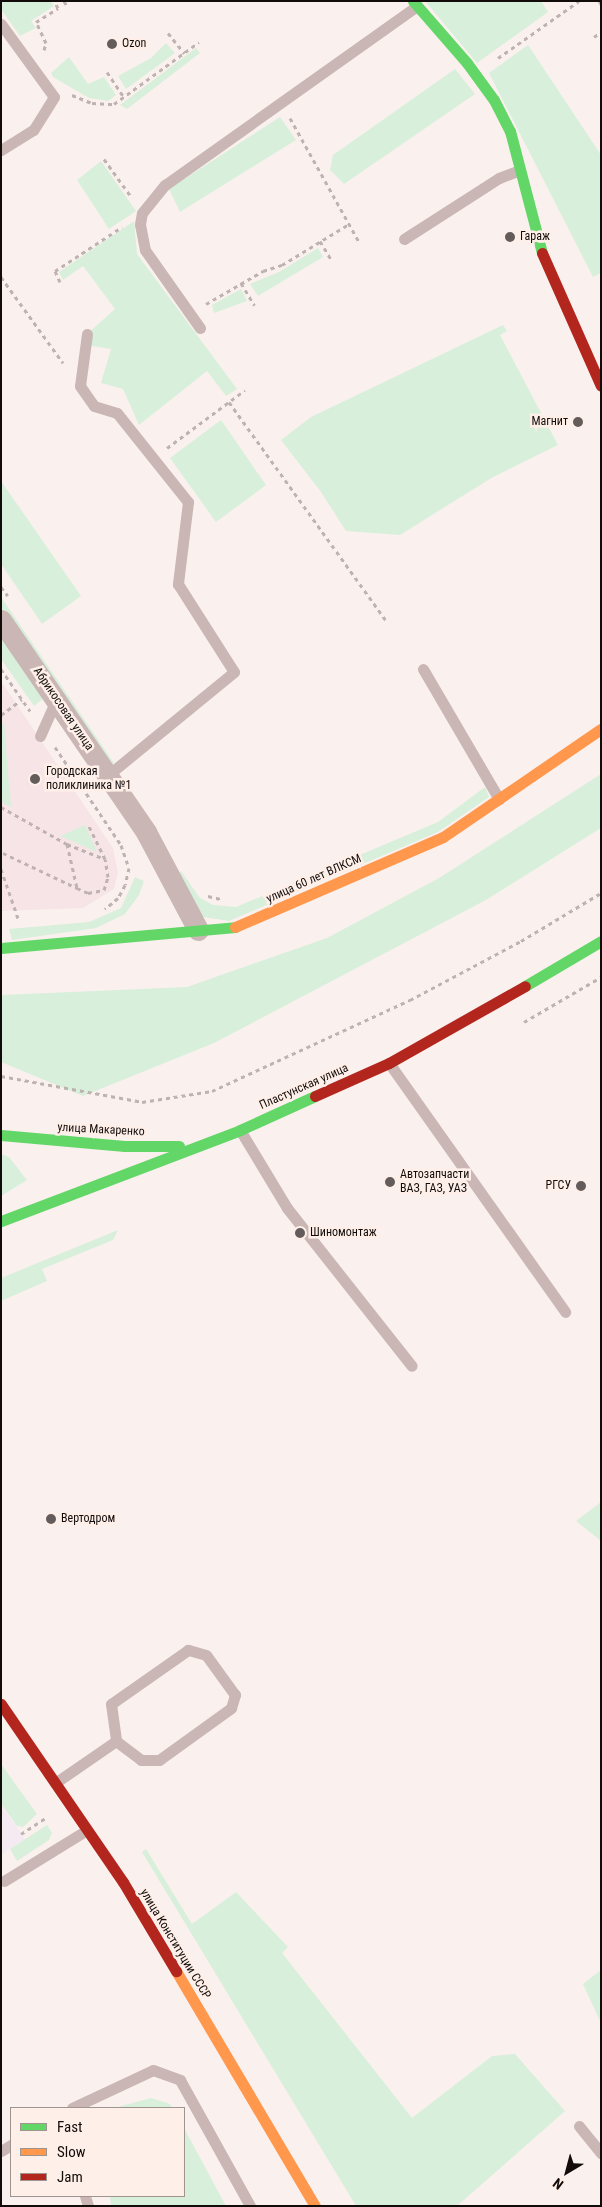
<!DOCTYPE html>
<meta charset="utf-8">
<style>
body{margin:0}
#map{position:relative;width:602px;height:2207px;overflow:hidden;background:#faf1ee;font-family:"Roboto Condensed",sans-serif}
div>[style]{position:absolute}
.commercial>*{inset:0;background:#f5e9f2}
.medical>*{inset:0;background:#f6e4e6}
.green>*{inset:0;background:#d8efdb}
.path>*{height:3px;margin-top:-1.5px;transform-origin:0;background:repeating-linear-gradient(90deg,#bfb3b1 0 4px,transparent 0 8px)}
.lane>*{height:11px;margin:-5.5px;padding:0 5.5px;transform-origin:5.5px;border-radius:5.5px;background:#cab7b5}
.street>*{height:21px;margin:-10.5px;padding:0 10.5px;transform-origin:10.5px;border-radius:10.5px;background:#cab7b5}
.fast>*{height:11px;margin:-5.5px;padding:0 5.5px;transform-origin:5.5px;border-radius:5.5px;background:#63d668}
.slow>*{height:11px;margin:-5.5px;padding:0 5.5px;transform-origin:5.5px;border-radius:5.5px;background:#ff974d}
.jam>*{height:11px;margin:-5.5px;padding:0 5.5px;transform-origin:5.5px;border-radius:5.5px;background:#b3261e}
.dots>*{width:14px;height:14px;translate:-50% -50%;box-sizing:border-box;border:2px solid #ffefe9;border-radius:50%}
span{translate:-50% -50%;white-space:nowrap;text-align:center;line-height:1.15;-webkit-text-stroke:5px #ffefe9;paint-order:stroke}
.poi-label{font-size:12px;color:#110c0a}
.left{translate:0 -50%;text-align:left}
.right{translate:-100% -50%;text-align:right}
.street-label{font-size:12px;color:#110c0a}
.frame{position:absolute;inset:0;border:2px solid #110c0a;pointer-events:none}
.legend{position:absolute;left:10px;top:2107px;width:175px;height:90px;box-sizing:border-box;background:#ffefe9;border:1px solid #a09490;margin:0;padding:6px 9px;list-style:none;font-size:15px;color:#110c0a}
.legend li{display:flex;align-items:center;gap:10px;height:25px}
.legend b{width:25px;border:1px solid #a09490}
.north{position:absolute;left:542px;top:2147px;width:50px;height:50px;-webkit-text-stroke:4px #ffefe9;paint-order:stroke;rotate:217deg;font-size:14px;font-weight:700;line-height:20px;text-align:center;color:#110c0a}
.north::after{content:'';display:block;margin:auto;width:18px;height:22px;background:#110c0a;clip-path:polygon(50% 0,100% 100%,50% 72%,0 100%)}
</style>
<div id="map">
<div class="commercial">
<i style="clip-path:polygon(1px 1805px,25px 1839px,1px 1854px)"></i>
</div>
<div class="medical">
<i style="clip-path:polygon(1px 681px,113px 848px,118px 873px,114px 889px,83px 908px,1px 911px)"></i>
</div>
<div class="green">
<i style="clip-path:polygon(1px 1px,51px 1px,54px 6px,31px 21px,36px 28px,20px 36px,1px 9px)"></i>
<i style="clip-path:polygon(425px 1px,541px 1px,548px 12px,477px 63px)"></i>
<i style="clip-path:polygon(166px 43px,175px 53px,126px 89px,118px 76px,151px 58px)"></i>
<i style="clip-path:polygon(528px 45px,601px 155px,601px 273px,593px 277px,489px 73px)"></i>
<i style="clip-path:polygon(196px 48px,200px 53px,127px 109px,120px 105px)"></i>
<i style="clip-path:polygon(69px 57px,88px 84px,104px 77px,116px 95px,108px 101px,89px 98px,53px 77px,51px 73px)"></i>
<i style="clip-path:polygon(455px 69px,475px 94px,344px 184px,330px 170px,333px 155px)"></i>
<i style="clip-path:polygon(280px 117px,296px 140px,180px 212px,169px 189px)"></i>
<i style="clip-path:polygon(101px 161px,136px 211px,109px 229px,77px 180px)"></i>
<i style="clip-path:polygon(134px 221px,137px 254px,237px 389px,226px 396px,207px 371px,139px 425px,123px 389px,101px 383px,111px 349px,86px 345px,87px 334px,115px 309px,83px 266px,63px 280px,59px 272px)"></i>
<i style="clip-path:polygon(318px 248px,323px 257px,258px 296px,250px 284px,279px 272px)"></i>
<i style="clip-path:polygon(241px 289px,247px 301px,214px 313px,212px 305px)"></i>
<i style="clip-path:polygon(503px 325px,507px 331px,500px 335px,558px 445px,493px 477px,400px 535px,346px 531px,321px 492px,281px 440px,311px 417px)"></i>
<i style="clip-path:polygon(221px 420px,266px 485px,216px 522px,170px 458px)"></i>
<i style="clip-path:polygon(1px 481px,81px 596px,42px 624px,1px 564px)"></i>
<i style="clip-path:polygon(1px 597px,114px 763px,107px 768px,1px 612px)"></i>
<i style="clip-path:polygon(1px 636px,43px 699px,34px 706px,1px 659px)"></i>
<i style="clip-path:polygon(1px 722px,4px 724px,11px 807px,1px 802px)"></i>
<i style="clip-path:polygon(601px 774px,601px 828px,486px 900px,214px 1043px,83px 1096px,1px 1062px,1px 995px,187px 987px,327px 938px,439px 878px)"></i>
<i style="clip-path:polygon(485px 787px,489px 797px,438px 832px,229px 921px,197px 916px,175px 876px,181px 871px,200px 898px,213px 905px,236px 907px,438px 822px)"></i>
<i style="clip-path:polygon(85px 825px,97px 852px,60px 836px)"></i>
<i style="clip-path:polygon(135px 877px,144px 881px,139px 895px,125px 914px,96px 928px,12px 940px,9px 929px,89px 922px,121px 908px)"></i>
<i style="clip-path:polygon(1px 1154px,9px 1157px,27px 1180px,1px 1196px)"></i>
<i style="clip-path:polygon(118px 1230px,113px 1240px,42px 1269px,47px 1281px,1px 1301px,1px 1278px)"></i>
<i style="clip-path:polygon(601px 1502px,601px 1541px,576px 1521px)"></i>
<i style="clip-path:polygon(1px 1764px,37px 1814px,23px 1827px,17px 1826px,1px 1804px)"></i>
<i style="clip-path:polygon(47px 1825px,52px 1833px,49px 1840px,17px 1861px,10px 1849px)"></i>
<i style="clip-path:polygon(146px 1849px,192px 1924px,236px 1892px,288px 1947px,282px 1953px,412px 2118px,492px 2056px,515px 2054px,565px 2111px,457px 2206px,356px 2206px,142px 1852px)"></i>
<i style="clip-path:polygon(601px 1970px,601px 2020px,600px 2021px,583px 1984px)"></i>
<i style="clip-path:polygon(151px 2098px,170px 2104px,173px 2108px,114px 2108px)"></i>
<i style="clip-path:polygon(184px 2128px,226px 2206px,111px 2206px,110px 2196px,184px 2196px)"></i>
</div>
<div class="path">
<i style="left:64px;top:1px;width:6px;rotate:59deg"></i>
<i style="left:599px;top:1px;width:4px;rotate:56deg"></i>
<i style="left:168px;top:33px;width:26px;rotate:51deg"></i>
<i style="left:594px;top:37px;width:9px;rotate:-36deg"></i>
<i style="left:44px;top:50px;width:7px;rotate:-74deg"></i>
<i style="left:46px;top:43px;width:23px;rotate:-115deg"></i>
<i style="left:36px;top:22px;width:26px;rotate:-32deg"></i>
<i style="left:58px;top:8px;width:8px;rotate:-120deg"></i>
<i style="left:498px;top:58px;width:99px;rotate:-35.1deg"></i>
<i style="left:107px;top:72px;width:30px;rotate:56deg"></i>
<i style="left:72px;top:95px;width:22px;rotate:22deg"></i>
<i style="left:92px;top:103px;width:22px;rotate:3deg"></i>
<i style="left:114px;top:104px;width:105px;rotate:-36.1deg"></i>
<i style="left:290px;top:118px;width:142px;rotate:60.9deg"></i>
<i style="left:104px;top:159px;width:48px;rotate:54.3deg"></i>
<i style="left:320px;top:241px;width:21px;rotate:59deg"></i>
<i style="left:1px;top:277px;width:106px;rotate:54.2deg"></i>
<i style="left:60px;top:282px;width:12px;rotate:-114deg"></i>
<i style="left:55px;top:271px;width:80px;rotate:-33.3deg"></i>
<i style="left:241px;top:283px;width:26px;rotate:59deg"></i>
<i style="left:206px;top:304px;width:66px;rotate:-30.1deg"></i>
<i style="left:263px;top:271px;width:20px;rotate:-18deg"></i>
<i style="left:282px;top:265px;width:79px;rotate:-31.5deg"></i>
<i style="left:229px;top:402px;width:272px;rotate:54.3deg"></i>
<i style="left:167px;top:448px;width:97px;rotate:-36.6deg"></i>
<i style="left:1px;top:587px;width:11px;rotate:52deg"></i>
<i style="left:1px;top:669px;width:51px;rotate:55.4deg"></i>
<i style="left:1px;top:715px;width:26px;rotate:-37deg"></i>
<i style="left:55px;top:747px;width:118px;rotate:56deg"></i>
<i style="left:121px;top:845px;width:24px;rotate:71deg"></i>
<i style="left:129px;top:868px;width:17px;rotate:103deg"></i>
<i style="left:125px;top:885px;width:15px;rotate:118deg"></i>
<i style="left:118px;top:898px;width:17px;rotate:140deg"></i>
<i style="left:1px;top:807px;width:76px;rotate:29.3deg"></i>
<i style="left:67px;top:844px;width:41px;rotate:21.5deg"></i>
<i style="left:67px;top:844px;width:45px;rotate:77.2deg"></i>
<i style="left:77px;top:888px;width:12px;rotate:24deg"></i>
<i style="left:88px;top:893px;width:16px;rotate:-11deg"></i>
<i style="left:104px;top:890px;width:14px;rotate:-73deg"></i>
<i style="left:108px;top:877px;width:18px;rotate:-99deg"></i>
<i style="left:105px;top:859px;width:39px;rotate:-116deg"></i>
<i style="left:3px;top:853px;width:82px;rotate:25.3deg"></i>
<i style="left:1px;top:869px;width:52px;rotate:70.9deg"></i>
<i style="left:208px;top:896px;width:13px;rotate:13deg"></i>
<i style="left:524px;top:1022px;width:89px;rotate:-30.3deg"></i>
<i style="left:1px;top:1076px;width:143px;rotate:10.4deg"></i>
<i style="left:142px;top:1102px;width:71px;rotate:-8.9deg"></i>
<i style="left:212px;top:1091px;width:218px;rotate:-24.7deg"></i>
<i style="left:410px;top:1000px;width:126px;rotate:-28deg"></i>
<i style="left:521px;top:941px;width:93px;rotate:-31deg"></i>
<i style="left:21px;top:1834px;width:31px;rotate:-33deg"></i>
</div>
<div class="lane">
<i style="left:1px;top:24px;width:90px;rotate:54deg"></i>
<i style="left:54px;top:97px;width:39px;rotate:122deg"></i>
<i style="left:33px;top:130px;width:38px;rotate:148deg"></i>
<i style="left:404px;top:239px;width:113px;rotate:-32.7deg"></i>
<i style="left:499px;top:178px;width:22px;rotate:-21deg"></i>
<i style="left:200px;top:328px;width:95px;rotate:-125.2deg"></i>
<i style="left:145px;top:250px;width:26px;rotate:-101deg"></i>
<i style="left:140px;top:224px;width:11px;rotate:-80deg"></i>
<i style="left:142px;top:213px;width:36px;rotate:-51deg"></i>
<i style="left:165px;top:185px;width:309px;rotate:-35.4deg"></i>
<i style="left:87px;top:334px;width:52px;rotate:97.7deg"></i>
<i style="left:80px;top:386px;width:24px;rotate:55deg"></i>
<i style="left:94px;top:406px;width:24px;rotate:17deg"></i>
<i style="left:117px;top:413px;width:114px;rotate:51.4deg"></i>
<i style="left:188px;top:502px;width:83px;rotate:97deg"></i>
<i style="left:178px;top:584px;width:104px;rotate:57.5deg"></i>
<i style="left:234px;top:672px;width:163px;rotate:140.7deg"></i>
<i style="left:423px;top:669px;width:151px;rotate:59.7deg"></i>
<i style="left:40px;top:736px;width:39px;rotate:-66deg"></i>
<i style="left:389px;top:1063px;width:305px;rotate:54.7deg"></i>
<i style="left:240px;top:1130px;width:91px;rotate:58.9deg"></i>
<i style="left:287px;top:1208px;width:201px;rotate:51.7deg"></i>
<i style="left:55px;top:1783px;width:74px;rotate:-34.5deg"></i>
<i style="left:116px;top:1741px;width:31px;rotate:37deg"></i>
<i style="left:141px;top:1760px;width:18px"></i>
<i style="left:159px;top:1760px;width:89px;rotate:-35.8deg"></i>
<i style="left:231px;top:1708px;width:14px;rotate:-73deg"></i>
<i style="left:235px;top:1695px;width:49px;rotate:-125.9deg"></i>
<i style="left:206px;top:1655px;width:19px;rotate:-164deg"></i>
<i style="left:188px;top:1650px;width:94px;rotate:145deg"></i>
<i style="left:111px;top:1704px;width:37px;rotate:82deg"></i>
<i style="left:4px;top:1881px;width:97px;rotate:-31.6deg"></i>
<i style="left:72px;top:2108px;width:89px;rotate:-25.1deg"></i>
<i style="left:153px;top:2070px;width:29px;rotate:20deg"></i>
<i style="left:180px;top:2080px;width:144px;rotate:60.9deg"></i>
<i style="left:579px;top:2126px;width:35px;rotate:51deg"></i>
<i style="left:1px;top:2151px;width:12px;rotate:-31deg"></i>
<i style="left:85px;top:2196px;width:10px;rotate:73deg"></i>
</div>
<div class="street">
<i style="left:1px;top:620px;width:257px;rotate:55.6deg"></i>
<i style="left:146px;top:832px;width:111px;rotate:62deg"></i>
</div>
<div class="fast">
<i style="left:413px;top:1px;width:82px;rotate:48.9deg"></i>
<i style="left:467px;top:63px;width:46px;rotate:53.9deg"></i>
<i style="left:494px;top:100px;width:35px;rotate:63deg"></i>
<i style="left:510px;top:131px;width:126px;rotate:75.3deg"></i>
<i style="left:1px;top:948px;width:235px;rotate:-5.1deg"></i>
<i style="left:525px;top:986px;width:88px;rotate:-30.6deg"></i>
<i style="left:1px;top:1135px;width:124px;rotate:5.1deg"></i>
<i style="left:125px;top:1146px;width:54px"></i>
<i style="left:1px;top:1221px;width:256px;rotate:-20.8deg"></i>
<i style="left:240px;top:1130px;width:82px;rotate:-24.4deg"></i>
</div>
<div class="slow">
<i style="left:235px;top:927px;width:227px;rotate:-23.4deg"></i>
<i style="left:443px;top:837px;width:191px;rotate:-34.4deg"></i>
<i style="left:176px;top:1971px;width:273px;rotate:59.4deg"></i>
</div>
<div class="jam">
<i style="left:542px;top:253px;width:145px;rotate:66.1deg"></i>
<i style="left:315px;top:1096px;width:81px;rotate:-24deg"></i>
<i style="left:389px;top:1063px;width:156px;rotate:-29.5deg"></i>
<i style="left:1px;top:1704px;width:216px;rotate:55.6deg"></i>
<i style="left:123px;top:1882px;width:104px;rotate:59.2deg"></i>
</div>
<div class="dots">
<i style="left:112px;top:44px;background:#635c5a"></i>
<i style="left:510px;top:237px;background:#635c5a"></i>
<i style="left:578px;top:422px;background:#635c5a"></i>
<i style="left:35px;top:779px;background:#635c5a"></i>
<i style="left:390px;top:1182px;background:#635c5a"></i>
<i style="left:581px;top:1186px;background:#635c5a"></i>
<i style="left:300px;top:1233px;background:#635c5a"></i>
<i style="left:51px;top:1519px;background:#635c5a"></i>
</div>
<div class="poi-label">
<span class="left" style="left:122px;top:44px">Ozon</span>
<span class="left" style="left:520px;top:237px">Гараж</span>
<span class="right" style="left:568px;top:422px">Магнит</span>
<span class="left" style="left:46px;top:779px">Городская<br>поликлиника №1</span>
<span class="left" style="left:400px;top:1182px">Автозапчасти<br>ВАЗ, ГАЗ, УАЗ</span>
<span class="right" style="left:571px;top:1186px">РГСУ</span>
<span class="left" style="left:310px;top:1233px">Шиномонтаж</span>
<span class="left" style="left:61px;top:1519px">Вертодром</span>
</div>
<div class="street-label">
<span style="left:63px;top:709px;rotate:56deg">Абрикосовая улица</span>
<span style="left:314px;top:879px;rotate:-24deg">улица 60 лет ВЛКСМ</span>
<span style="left:304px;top:1087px;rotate:-24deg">Пластунская улица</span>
<span style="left:101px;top:1130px;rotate:3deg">улица Макаренко</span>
<span style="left:175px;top:1944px;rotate:59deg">улица Конституции СССР</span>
</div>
<div class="frame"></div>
<ul class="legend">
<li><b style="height:6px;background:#63d668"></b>Fast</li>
<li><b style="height:6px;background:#ff974d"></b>Slow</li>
<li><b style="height:6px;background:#b3261e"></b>Jam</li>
</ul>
<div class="north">N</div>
</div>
